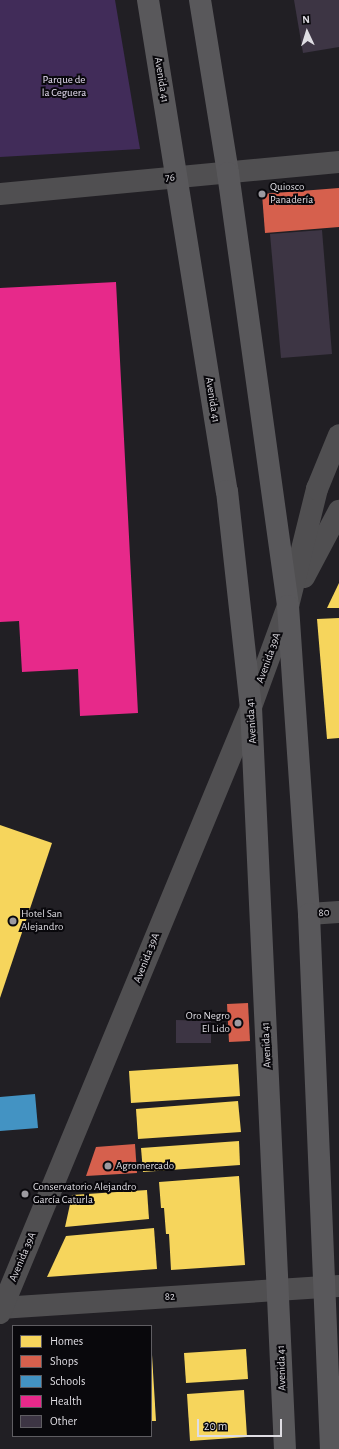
<!DOCTYPE html>
<meta charset="utf-8">
<style>
body{margin:0}
#map{position:relative;width:339px;height:1449px;overflow:hidden;background:#211f24;font-family:"Alegreya Sans",sans-serif}
div>[style]{position:absolute}
.green>*{inset:0;background:#412c59}
.homes>*{inset:0;background:#f6d55c}
.shops>*{inset:0;background:#d6604d}
.schools>*{inset:0;background:#4393c3}
.health>*{inset:0;background:#e7298a}
.building>*{inset:0;background:#3d3544}
.minor>*{height:22px;margin:-11px;padding:0 11px;transform-origin:11px;border-radius:11px;background:#504f51}
.major>*{height:22px;margin:-11px;padding:0 11px;transform-origin:11px;border-radius:11px;background:#59585b}
.dots>*{width:11px;height:11px;translate:-50% -50%;box-sizing:border-box;border:2px solid #09080c;border-radius:50%}
span{translate:-50% -50%;white-space:nowrap;text-align:center;line-height:1.15;-webkit-text-stroke:4px #09080c;paint-order:stroke}
.street-label{font-size:11px;color:#dfdde3}
.park-label{font-size:11px;color:#e5dcf1}
.poi-label{font-size:11px;color:#dfdde3}
.left{translate:0 -50%;text-align:left}
.right{translate:-100% -50%;text-align:right}
.legend{position:absolute;left:12px;top:1325px;width:140px;height:112px;box-sizing:border-box;background:#09080c;border:1px solid #5f5d62;margin:0;padding:5px 7px;list-style:none;font-size:12px;color:#dfdde3}
.legend li{display:flex;align-items:center;gap:8px;height:20px}
.legend b{width:20px;border:1px solid #5f5d62}
.north{position:absolute;left:287px;top:12px;width:40px;height:40px;-webkit-text-stroke:3px #09080c;paint-order:stroke;rotate:356deg;font-size:11px;font-weight:700;line-height:16px;text-align:center;color:#dfdde3}
.north::after{content:'';display:block;margin:auto;width:14px;height:18px;background:#dfdde3;clip-path:polygon(50% 0,100% 100%,50% 72%,0 100%)}
.scale{position:absolute;left:197px;top:1419px;width:85px;height:18px;box-sizing:border-box;border:2px solid #dfdde3;border-top:0;padding-left:5px;font-size:12px;line-height:14px;white-space:nowrap;color:#dfdde3;-webkit-text-stroke:3px #09080c;paint-order:stroke}
</style>
<div id="map">
<div class="green">
<i style="clip-path:polygon(0 0,115px 0,140px 149px,0 157px)"></i>
</div>
<div class="homes">
<i style="clip-path:polygon(339px 583px,339px 608px,327px 608px)"></i>
<i style="clip-path:polygon(339px 618px,339px 738px,327px 739px,317px 619px)"></i>
<i style="clip-path:polygon(0 825px,52px 843px,0 998px)"></i>
<i style="clip-path:polygon(238px 1064px,240px 1096px,131px 1103px,129px 1071px)"></i>
<i style="clip-path:polygon(238px 1101px,241px 1132px,138px 1139px,136px 1109px)"></i>
<i style="clip-path:polygon(239px 1141px,240px 1165px,143px 1172px,141px 1148px)"></i>
<i style="clip-path:polygon(239px 1176px,245px 1265px,171px 1270px,169px 1234px,166px 1234px,164px 1208px,161px 1208px,159px 1182px)"></i>
<i style="clip-path:polygon(147px 1190px,149px 1219px,65px 1227px,72px 1195px)"></i>
<i style="clip-path:polygon(154px 1228px,157px 1269px,47px 1277px,66px 1236px)"></i>
<i style="clip-path:polygon(246px 1349px,248px 1379px,186px 1383px,184px 1353px)"></i>
<i style="clip-path:polygon(152px 1355px,156px 1421px,151px 1421px,151px 1356px)"></i>
<i style="clip-path:polygon(244px 1390px,247px 1437px,190px 1441px,187px 1394px)"></i>
</div>
<div class="shops">
<i style="clip-path:polygon(339px 188px,339px 227px,265px 233px,262px 194px)"></i>
<i style="clip-path:polygon(248px 1003px,250px 1041px,229px 1042px,227px 1004px)"></i>
<i style="clip-path:polygon(135px 1144px,137px 1173px,86px 1176px,96px 1147px)"></i>
</div>
<div class="schools">
<i style="clip-path:polygon(35px 1094px,38px 1128px,0 1131px,0 1097px)"></i>
</div>
<div class="health">
<i style="clip-path:polygon(116px 282px,138px 713px,80px 716px,78px 669px,22px 672px,19px 621px,0 622px,0 288px)"></i>
</div>
<div class="building">
<i style="clip-path:polygon(294px 0,339px 0,339px 47px,303px 53px)"></i>
<i style="clip-path:polygon(322px 230px,332px 354px,281px 358px,270px 234px)"></i>
<i style="clip-path:polygon(176px 1020px,211px 1021px,211px 1043px,176px 1043px)"></i>
</div>
<div class="minor">
<i style="left:0;top:194px;width:341px;rotate:-5.4deg"></i>
<i style="left:304px;top:577px;width:75px;rotate:-62.1deg"></i>
<i style="left:309px;top:914px;width:30px;rotate:-4deg"></i>
<i style="left:0;top:1308px;width:340px;rotate:-3.7deg"></i>
<i style="left:0;top:1313px;width:656px;rotate:-67.5deg"></i>
<i style="left:251px;top:707px;width:108px;rotate:-69.9deg"></i>
<i style="left:288px;top:606px;width:121px;rotate:-76.1deg"></i>
<i style="left:317px;top:489px;width:58px;rotate:-67.8deg"></i>
</div>
<div class="major">
<i style="left:148px;top:0;width:497px;rotate:80.9deg"></i>
<i style="left:227px;top:491px;width:217px;rotate:83.7deg"></i>
<i style="left:251px;top:707px;width:743px;rotate:87.38deg"></i>
<i style="left:200px;top:0;width:175px;rotate:80.8deg"></i>
<i style="left:228px;top:173px;width:437px;rotate:82.1deg"></i>
<i style="left:288px;top:606px;width:309px;rotate:86.1deg"></i>
<i style="left:309px;top:914px;width:535px;rotate:87.65deg"></i>
</div>
<div class="dots">
<i style="left:262px;top:194px;background:#9c9aa0"></i>
<i style="left:13px;top:921px;background:#9c9aa0"></i>
<i style="left:238px;top:1023px;background:#9c9aa0"></i>
<i style="left:108px;top:1166px;background:#9c9aa0"></i>
<i style="left:25px;top:1194px;background:#9c9aa0"></i>
</div>
<div class="street-label">
<span style="left:161px;top:80px;rotate:81deg">Avenida 41</span>
<span style="left:170px;top:178px;rotate:-5deg">76</span>
<span style="left:212px;top:400px;rotate:81deg">Avenida 41</span>
<span style="left:269px;top:658px;rotate:-70deg">Avenida 39A</span>
<span style="left:252px;top:721px;rotate:-94deg">Avenida 41</span>
<span style="left:324px;top:913px;rotate:-5deg">80</span>
<span style="left:147px;top:958px;rotate:-68deg">Avenida 39A</span>
<span style="left:267px;top:1045px;rotate:-93deg">Avenida 41</span>
<span style="left:23px;top:1257px;rotate:-67deg">Avenida 39A</span>
<span style="left:170px;top:1297px;rotate:-4deg">82</span>
<span style="left:282px;top:1368px;rotate:-92deg">Avenida 41</span>
</div>
<div class="park-label">
<span style="left:64px;top:87px">Parque de<br>la Ceguera</span>
</div>
<div class="poi-label">
<span class="left" style="left:270px;top:194px">Quiosco<br>Panadería</span>
<span class="left" style="left:21px;top:921px">Hotel San<br>Alejandro</span>
<span class="right" style="left:230px;top:1023px">Oro Negro<br>El Lido</span>
<span class="left" style="left:116px;top:1166px">Agromercado</span>
<span class="left" style="left:33px;top:1194px">Conservatorio Alejandro<br>García Caturla</span>
</div>
<ul class="legend">
<li><b style="height:11px;background:#f6d55c"></b>Homes</li>
<li><b style="height:11px;background:#d6604d"></b>Shops</li>
<li><b style="height:11px;background:#4393c3"></b>Schools</li>
<li><b style="height:11px;background:#e7298a"></b>Health</li>
<li><b style="height:11px;background:#3d3544"></b>Other</li>
</ul>
<div class="north">N</div>
<div class="scale">20 m</div>
</div>
